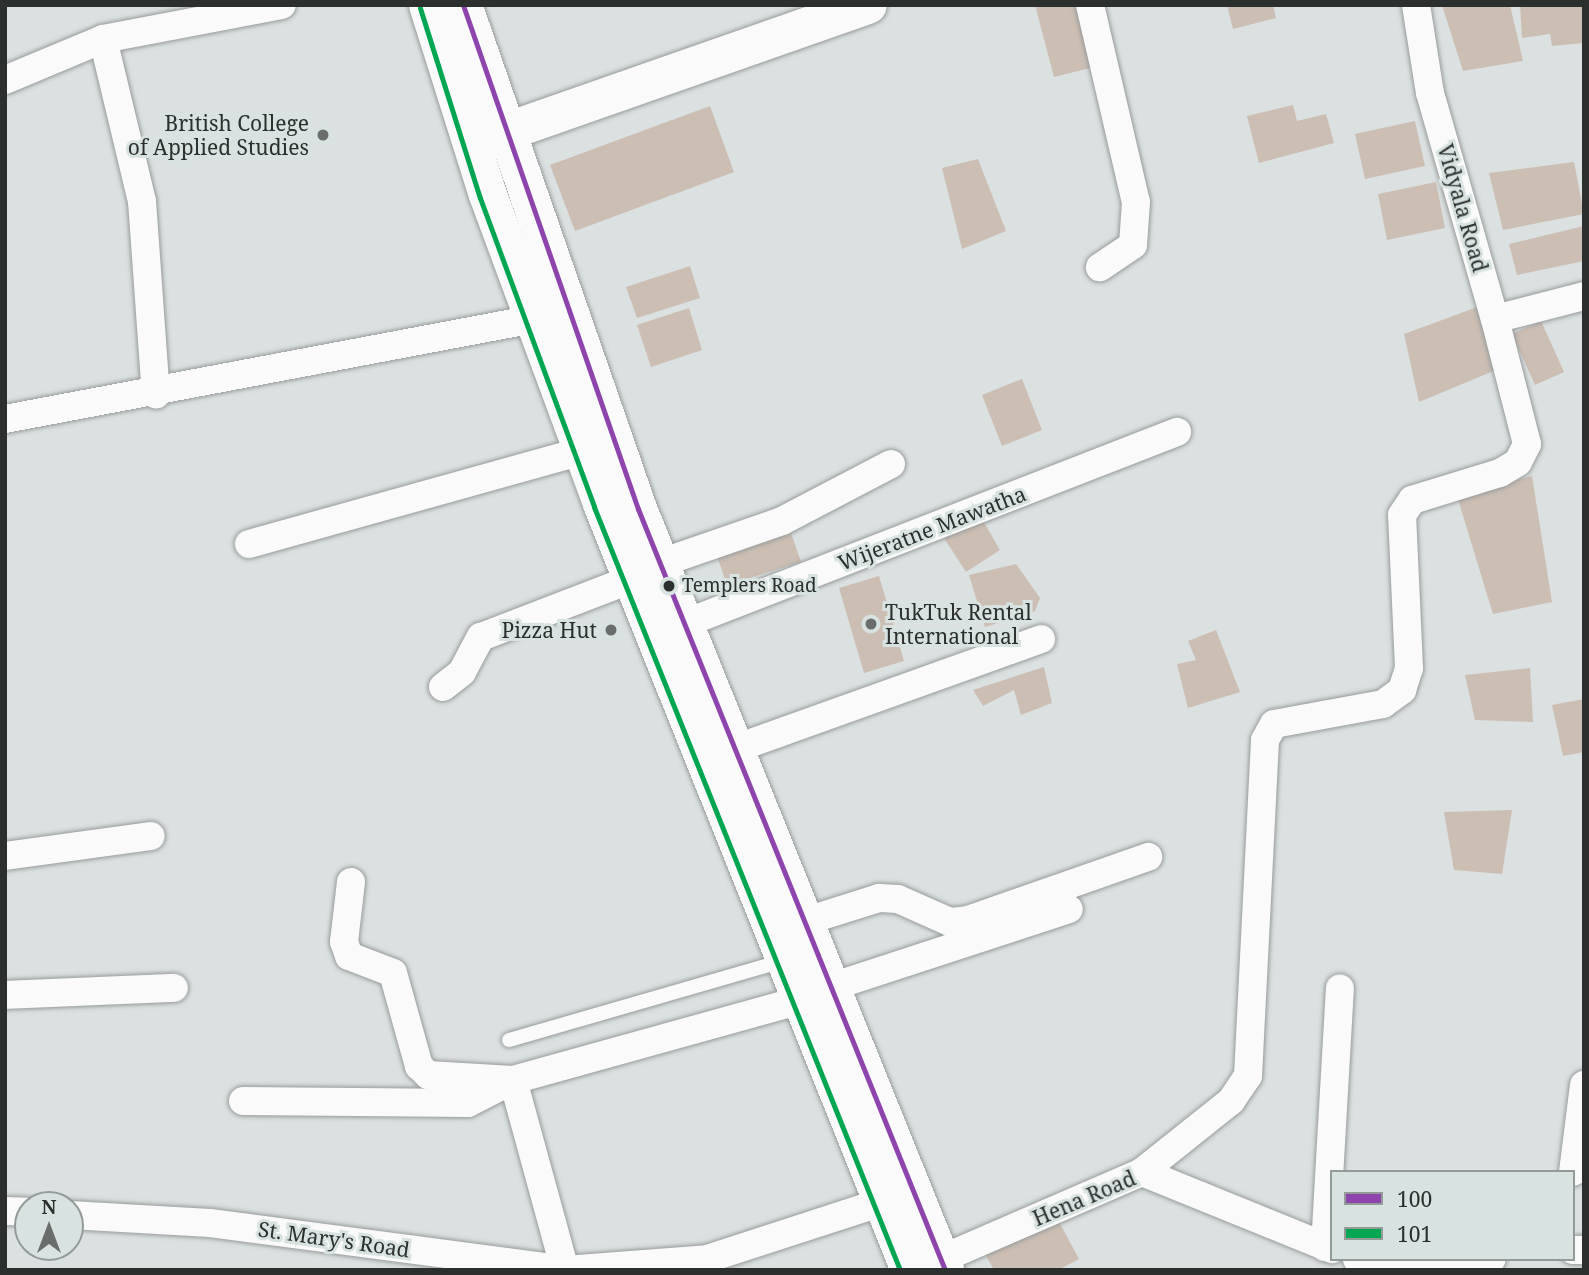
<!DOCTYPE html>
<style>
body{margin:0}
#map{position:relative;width:1589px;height:1275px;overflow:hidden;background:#dbe0e0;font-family:"Noto Serif",serif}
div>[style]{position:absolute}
.building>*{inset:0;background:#ccbeb3}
.roads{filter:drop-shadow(0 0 2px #979b9b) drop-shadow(0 0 2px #979b9b)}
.service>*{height:14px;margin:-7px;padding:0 7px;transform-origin:7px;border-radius:7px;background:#fafafa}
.minor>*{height:28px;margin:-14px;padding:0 14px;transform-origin:14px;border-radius:14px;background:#fafafa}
.primary>*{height:38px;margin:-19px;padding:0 19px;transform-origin:19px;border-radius:19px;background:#fafafa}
.trunk>*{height:38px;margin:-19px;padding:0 19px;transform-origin:19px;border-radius:19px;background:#fafafa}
.bus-1>*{height:5px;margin:-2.5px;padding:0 2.5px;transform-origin:2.5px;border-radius:2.5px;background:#8e44ad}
.bus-2>*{height:5px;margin:-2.5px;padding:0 2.5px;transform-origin:2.5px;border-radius:2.5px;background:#00a651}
.dots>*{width:19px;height:19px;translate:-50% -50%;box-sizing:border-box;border:4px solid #d8e3e1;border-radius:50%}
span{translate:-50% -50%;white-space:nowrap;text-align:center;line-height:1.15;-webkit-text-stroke:6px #d8e3e1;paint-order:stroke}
.bus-label{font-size:19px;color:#2b2f2e}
.left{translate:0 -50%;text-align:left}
.poi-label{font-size:21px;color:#2b2f2e}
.right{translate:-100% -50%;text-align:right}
.street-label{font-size:21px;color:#2b2f2e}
.frame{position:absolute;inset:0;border:7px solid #2b2f2e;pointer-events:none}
.legend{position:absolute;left:1330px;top:1170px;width:245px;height:91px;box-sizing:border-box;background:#d8e3e1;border:2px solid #939b99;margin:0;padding:9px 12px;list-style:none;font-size:21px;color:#2b2f2e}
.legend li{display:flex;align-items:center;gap:14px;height:35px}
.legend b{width:35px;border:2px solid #939b99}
.north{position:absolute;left:14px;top:1191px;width:70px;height:70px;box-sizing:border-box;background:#d8e3e1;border:2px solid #939b99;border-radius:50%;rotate:0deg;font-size:19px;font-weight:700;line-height:28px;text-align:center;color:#2b2f2e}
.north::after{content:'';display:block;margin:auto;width:24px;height:32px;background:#696d6c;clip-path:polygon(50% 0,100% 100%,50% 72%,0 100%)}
</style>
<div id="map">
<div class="building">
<i style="clip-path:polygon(1035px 5px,1081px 5px,1098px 66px,1054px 77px)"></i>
<i style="clip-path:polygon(1227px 5px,1273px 5px,1276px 18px,1233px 29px)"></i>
<i style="clip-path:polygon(1442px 5px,1510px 5px,1523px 61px,1463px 71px)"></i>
<i style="clip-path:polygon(1520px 5px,1584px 5px,1584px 43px,1552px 46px,1550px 34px,1522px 38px)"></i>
<i style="clip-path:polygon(1293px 105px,1297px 121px,1326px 114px,1334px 143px,1259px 163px,1247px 116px)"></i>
<i style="clip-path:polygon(710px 106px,734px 172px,575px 231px,550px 165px)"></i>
<i style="clip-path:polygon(1415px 121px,1425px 166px,1365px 179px,1355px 134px)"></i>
<i style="clip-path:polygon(978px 159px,1006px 231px,962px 249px,942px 168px)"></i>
<i style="clip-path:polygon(1574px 162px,1584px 214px,1503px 230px,1489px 173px)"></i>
<i style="clip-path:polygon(1436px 182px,1445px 228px,1387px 240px,1378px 194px)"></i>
<i style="clip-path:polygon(1584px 226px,1584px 261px,1517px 275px,1509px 244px)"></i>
<i style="clip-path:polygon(690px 266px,700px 298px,637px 318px,626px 287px)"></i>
<i style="clip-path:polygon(1483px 305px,1503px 367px,1419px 402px,1404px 334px)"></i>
<i style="clip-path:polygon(689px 308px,702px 350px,651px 367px,637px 325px)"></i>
<i style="clip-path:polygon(1541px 321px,1564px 372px,1535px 385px,1512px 334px)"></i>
<i style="clip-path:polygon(1022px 379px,1042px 430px,1002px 446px,982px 395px)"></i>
<i style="clip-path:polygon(1532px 476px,1552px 602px,1493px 614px,1457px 496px)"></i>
<i style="clip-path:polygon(982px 519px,1000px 550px,966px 572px,944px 538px)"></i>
<i style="clip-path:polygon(789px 527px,801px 562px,727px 585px,715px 550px)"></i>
<i style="clip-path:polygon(1016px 564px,1040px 598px,1035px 611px,985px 627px,969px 575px)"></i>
<i style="clip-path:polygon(879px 576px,904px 661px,864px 673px,839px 588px)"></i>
<i style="clip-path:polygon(1216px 630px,1240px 692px,1188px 708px,1177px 664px,1196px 660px,1188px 641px)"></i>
<i style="clip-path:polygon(1044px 667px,1052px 703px,1021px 715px,1014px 690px,983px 706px,973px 690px)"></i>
<i style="clip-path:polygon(1530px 668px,1533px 722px,1475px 720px,1465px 675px)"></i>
<i style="clip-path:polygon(1584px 699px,1584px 752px,1563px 756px,1552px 705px)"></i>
<i style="clip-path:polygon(1512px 810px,1502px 874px,1454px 870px,1444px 812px)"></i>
<i style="clip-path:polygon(1056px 1216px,1079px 1259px,1058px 1270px,994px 1270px,985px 1254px)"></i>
</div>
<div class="roads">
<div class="service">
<i style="left:509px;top:1040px;width:285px;rotate:-16.1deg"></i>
</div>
<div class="minor">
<i style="left:1090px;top:5px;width:202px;rotate:76.9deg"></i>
<i style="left:1136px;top:202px;width:43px;rotate:94deg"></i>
<i style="left:1133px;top:245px;width:40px;rotate:146deg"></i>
<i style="left:1416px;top:5px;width:89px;rotate:81deg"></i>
<i style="left:1430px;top:93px;width:235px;rotate:74deg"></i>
<i style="left:1495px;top:319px;width:92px;rotate:-14.5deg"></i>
<i style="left:103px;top:39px;width:167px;rotate:76.5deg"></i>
<i style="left:142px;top:201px;width:194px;rotate:85.9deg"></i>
<i style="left:5px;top:80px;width:106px;rotate:-22.7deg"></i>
<i style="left:103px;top:39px;width:182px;rotate:-10.8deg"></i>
<i style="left:5px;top:419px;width:538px;rotate:-10.7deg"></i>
<i style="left:249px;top:544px;width:347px;rotate:-15.6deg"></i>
<i style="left:661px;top:563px;width:128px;rotate:-19.1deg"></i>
<i style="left:782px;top:521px;width:123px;rotate:-27.6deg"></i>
<i style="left:686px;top:623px;width:527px;rotate:-21.26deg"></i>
<i style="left:443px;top:687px;width:24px;rotate:-38deg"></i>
<i style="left:462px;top:672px;width:40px;rotate:-62deg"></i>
<i style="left:481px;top:637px;width:162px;rotate:-21deg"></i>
<i style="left:737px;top:748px;width:323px;rotate:-19.7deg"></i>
<i style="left:5px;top:856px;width:147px;rotate:-7.8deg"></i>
<i style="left:351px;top:882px;width:60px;rotate:96.7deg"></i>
<i style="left:344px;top:942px;width:15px;rotate:70deg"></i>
<i style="left:349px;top:956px;width:47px;rotate:21.1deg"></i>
<i style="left:393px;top:973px;width:97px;rotate:74.4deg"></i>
<i style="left:419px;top:1066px;width:13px;rotate:45deg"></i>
<i style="left:428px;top:1075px;width:85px;rotate:3.4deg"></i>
<i style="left:513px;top:1080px;width:197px;rotate:74.7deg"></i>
<i style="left:806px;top:921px;width:77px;rotate:-17.5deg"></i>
<i style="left:879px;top:898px;width:19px;rotate:3deg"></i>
<i style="left:898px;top:899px;width:57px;rotate:23.9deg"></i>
<i style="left:950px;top:922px;width:18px;rotate:-6deg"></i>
<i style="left:968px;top:920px;width:191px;rotate:-19.3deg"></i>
<i style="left:834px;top:986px;width:247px;rotate:-18.1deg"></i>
<i style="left:5px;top:995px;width:169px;rotate:-2.4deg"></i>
<i style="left:243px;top:1101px;width:225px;rotate:0.5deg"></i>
<i style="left:468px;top:1103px;width:51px;rotate:-27.1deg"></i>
<i style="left:513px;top:1080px;width:300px;rotate:-15.5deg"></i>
<i style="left:1142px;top:1172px;width:205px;rotate:22.1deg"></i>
<i style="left:1573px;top:1172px;width:88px;rotate:-82.8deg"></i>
<i style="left:5px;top:1211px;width:23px;rotate:2deg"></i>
<i style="left:70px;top:1215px;width:140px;rotate:3.3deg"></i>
<i style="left:210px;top:1223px;width:358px;rotate:7.5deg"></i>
<i style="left:565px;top:1270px;width:142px;rotate:-4.4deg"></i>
<i style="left:707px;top:1259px;width:184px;rotate:-18deg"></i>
<i style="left:1325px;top:1247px;width:259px;rotate:-86.7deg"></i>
<i style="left:1573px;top:1250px;width:11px"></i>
<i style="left:1357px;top:1259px;width:73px;rotate:5.5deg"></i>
<i style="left:1430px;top:1266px;width:62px;rotate:-6.4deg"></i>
<i style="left:925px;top:1266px;width:236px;rotate:-23.4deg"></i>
<i style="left:1142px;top:1172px;width:114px;rotate:-38.6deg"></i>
<i style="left:1231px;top:1101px;width:30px;rotate:-56deg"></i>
<i style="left:1248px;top:1076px;width:336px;rotate:-87.1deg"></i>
<i style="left:1265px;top:740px;width:18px;rotate:-61deg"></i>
<i style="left:1274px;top:724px;width:111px;rotate:-10.4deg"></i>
<i style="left:1383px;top:704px;width:24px;rotate:-36deg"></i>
<i style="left:1402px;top:690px;width:23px;rotate:-72deg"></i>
<i style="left:1409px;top:668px;width:153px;rotate:-92.6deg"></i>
<i style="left:1402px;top:515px;width:18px;rotate:-56deg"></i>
<i style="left:1412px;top:500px;width:92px;rotate:-17.1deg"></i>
<i style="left:1500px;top:473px;width:21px;rotate:-31deg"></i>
<i style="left:1518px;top:462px;width:20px;rotate:-63deg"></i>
<i style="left:1527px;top:444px;width:129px;rotate:-104.4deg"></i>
</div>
<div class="primary">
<i style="left:477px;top:142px;width:414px;rotate:-19.3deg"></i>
</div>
<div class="trunk">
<i style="left:428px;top:5px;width:199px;rotate:72.5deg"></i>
<i style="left:488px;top:195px;width:329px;rotate:69.7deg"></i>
<i style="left:602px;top:504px;width:826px;rotate:68.1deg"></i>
<i style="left:463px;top:5px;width:534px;rotate:70.85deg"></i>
<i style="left:638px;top:509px;width:821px;rotate:68.03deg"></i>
</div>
</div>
<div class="bus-1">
<i style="left:463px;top:5px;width:534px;rotate:70.85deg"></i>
<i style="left:638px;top:509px;width:821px;rotate:68.03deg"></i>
</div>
<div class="bus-2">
<i style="left:420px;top:8px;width:199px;rotate:72.5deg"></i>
<i style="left:480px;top:198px;width:329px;rotate:69.7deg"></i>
<i style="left:594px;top:507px;width:822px;rotate:68.15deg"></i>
</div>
<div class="dots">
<i style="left:323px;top:135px;background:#696d6c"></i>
<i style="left:669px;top:586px;background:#2b2f2e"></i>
<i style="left:871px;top:624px;background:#696d6c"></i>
<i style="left:611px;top:630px;background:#696d6c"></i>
</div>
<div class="bus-label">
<span class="left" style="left:682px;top:586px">Templers Road</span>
</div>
<div class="poi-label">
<span class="right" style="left:309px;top:135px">British College<br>of Applied Studies</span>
<span class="left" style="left:885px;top:624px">TukTuk Rental<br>International</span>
<span class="right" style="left:597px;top:630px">Pizza Hut</span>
</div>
<div class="street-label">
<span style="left:1463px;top:208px;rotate:74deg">Vidyala Road</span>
<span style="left:932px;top:528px;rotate:-21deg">Wijeratne Mawatha</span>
<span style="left:1084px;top:1198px;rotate:-23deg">Hena Road</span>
<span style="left:334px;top:1239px;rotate:8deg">St. Mary's Road</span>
</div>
<div class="frame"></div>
<ul class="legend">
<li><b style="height:9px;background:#8e44ad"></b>100</li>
<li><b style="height:9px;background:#00a651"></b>101</li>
</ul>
<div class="north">N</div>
</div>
